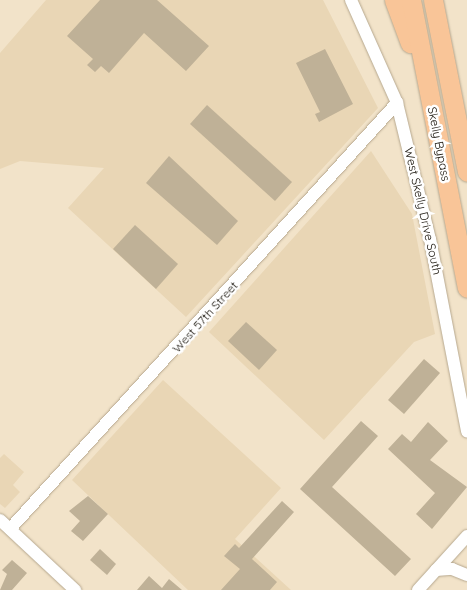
<!DOCTYPE html>
<style>
body{margin:0}
#map{position:relative;width:467px;height:590px;overflow:hidden;background:#f2e3c9;font-family:Quicksand,sans-serif}
div>[style]{position:absolute}
.built>*{inset:0;background:#e9d6b5}
.building>*{inset:0;background:#bfb197}
.roads{filter:drop-shadow(0 0 1px #b6a88f) drop-shadow(0 0 1px #b6a88f)}
.minor>*{height:12px;margin:-6px;padding:0 6px;transform-origin:6px;border-radius:6px;background:#fff}
.highway>*{height:19px;margin:-9.5px;padding:0 9.5px;transform-origin:9.5px;border-radius:9.5px;background:#f9c598}
span{translate:-50% -50%;white-space:nowrap;text-align:center;line-height:1.15;-webkit-text-stroke:5px #fff;paint-order:stroke}
.street-label{font-size:12px;color:#140f06}
</style>
<div id="map">
<div class="built">
<i style="clip-path:polygon(46px 0,323px 0,378px 108px,186px 317px,68px 208px,104px 168px,20px 161px,0 169px,0 53px)"></i>
<i style="clip-path:polygon(371px 151px,412px 214px,435px 334px,414px 342px,324px 440px,209px 332px)"></i>
<i style="clip-path:polygon(163px 380px,281px 488px,235px 539px,291px 590px,188px 590px,72px 480px)"></i>
<i style="clip-path:polygon(4px 454px,24px 472px,13px 485px,20px 492px,5px 508px,0 504px,0 458px)"></i>
</div>
<div class="building">
<i style="clip-path:polygon(100px 0,157px 0,209px 46px,186px 71px,144px 33px,109px 73px,101px 66px,95px 72px,87px 65px,93px 59px,67px 36px)"></i>
<i style="clip-path:polygon(325px 49px,353px 104px,319px 122px,315px 114px,320px 112px,296px 63px)"></i>
<i style="clip-path:polygon(207px 105px,292px 182px,275px 201px,190px 124px)"></i>
<i style="clip-path:polygon(169px 156px,238px 221px,217px 245px,146px 183px)"></i>
<i style="clip-path:polygon(135px 225px,178px 264px,156px 289px,113px 249px)"></i>
<i style="clip-path:polygon(246px 322px,277px 350px,259px 370px,228px 341px)"></i>
<i style="clip-path:polygon(424px 359px,440px 373px,404px 414px,388px 400px)"></i>
<i style="clip-path:polygon(361px 421px,378px 436px,332px 487px,411px 559px,395px 576px,300px 489px)"></i>
<i style="clip-path:polygon(428px 422px,448px 441px,430px 460px,467px 487px,432px 529px,416px 514px,435px 493px,388px 449px,402px 434px,411px 442px)"></i>
<i style="clip-path:polygon(88px 496px,108px 514px,83px 541px,71px 531px,80px 521px,69px 511px)"></i>
<i style="clip-path:polygon(282px 501px,294px 512px,252px 559px,277px 582px,270px 590px,221px 590px,240px 569px,224px 556px,235px 544px,239px 548px)"></i>
<i style="clip-path:polygon(100px 549px,116px 564px,107px 575px,90px 560px)"></i>
<i style="clip-path:polygon(12px 560px,27px 573px,12px 590px,0 590px,7px 574px,2px 570px)"></i>
<i style="clip-path:polygon(149px 576px,162px 588px,169px 579px,182px 590px,137px 590px)"></i>
</div>
<div class="roads">
<div class="minor">
<i style="left:351px;top:0;width:113px;rotate:65.9deg"></i>
<i style="left:397px;top:103px;width:140px;rotate:76.4deg"></i>
<i style="left:430px;top:239px;width:196px;rotate:79.1deg"></i>
<i style="left:0;top:520px;width:103px;rotate:43deg"></i>
<i style="left:10px;top:529px;width:576px;rotate:-47.75deg"></i>
<i style="left:436px;top:570px;width:16px;rotate:-4deg"></i>
<i style="left:452px;top:569px;width:16px;rotate:22deg"></i>
<i style="left:418px;top:590px;width:73px;rotate:-47.8deg"></i>
</div>
<div class="highway">
<i style="left:394px;top:0;width:46px;rotate:69.6deg"></i>
<i style="left:411px;top:0;width:293px;rotate:79deg"></i>
<i style="left:433px;top:0;width:175px;rotate:78.8deg"></i>
</div>
</div>
<div class="street-label">
<span style="left:439px;top:144px;rotate:79deg">Skelly Bypass</span>
<span style="left:423px;top:211px;rotate:77deg">West Skelly Drive South</span>
<span style="left:205px;top:317px;rotate:-48deg">West 57th Street</span>
</div>
</div>
